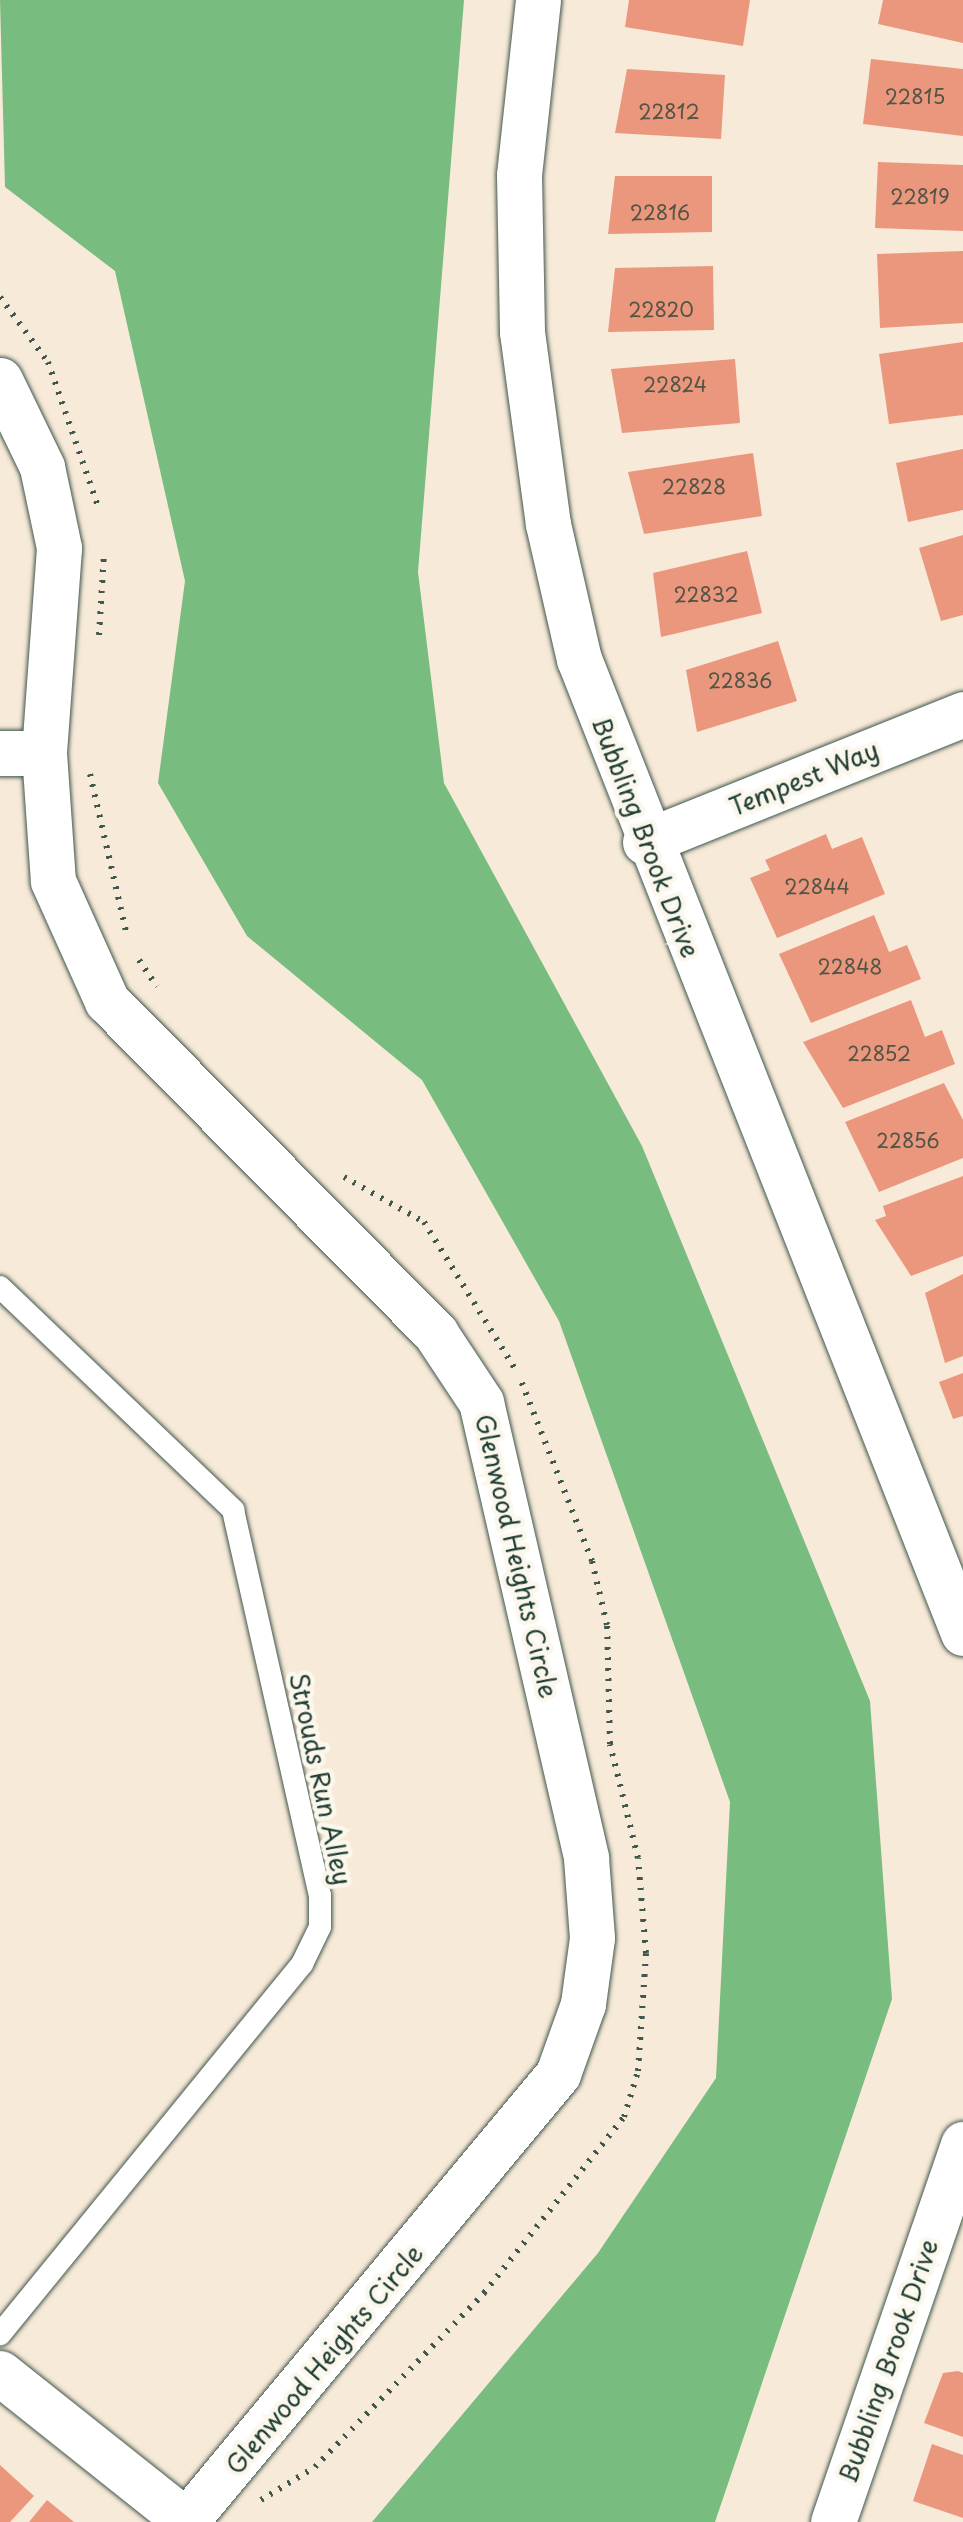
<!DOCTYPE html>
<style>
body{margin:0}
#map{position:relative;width:963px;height:2522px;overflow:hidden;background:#f8ead8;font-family:"Playpen Sans",sans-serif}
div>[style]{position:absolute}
.forest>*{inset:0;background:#78bc80}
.building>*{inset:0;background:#eb977d}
.path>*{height:6px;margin-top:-3px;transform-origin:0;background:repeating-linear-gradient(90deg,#40574d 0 2.5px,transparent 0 10.5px)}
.roads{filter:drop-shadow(0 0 2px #40574d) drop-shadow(0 0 2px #40574d)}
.service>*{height:22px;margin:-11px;padding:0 11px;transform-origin:11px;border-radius:11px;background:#fff}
.minor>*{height:45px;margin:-22.5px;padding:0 22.5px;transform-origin:22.5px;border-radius:22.5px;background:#fff}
span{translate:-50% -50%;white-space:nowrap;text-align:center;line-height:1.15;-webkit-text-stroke:9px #fbf7ec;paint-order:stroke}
.number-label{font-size:20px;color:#525446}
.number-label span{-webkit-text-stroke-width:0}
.street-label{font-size:25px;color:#1f3d34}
</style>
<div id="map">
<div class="forest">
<i style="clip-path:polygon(0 0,464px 0,418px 572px,444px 783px,642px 1146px,870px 1701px,892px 1999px,715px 2522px,372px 2522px,598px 2253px,716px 2078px,730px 1802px,559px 1321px,422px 1080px,247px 936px,158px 783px,185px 581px,115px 271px,5px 187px)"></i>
</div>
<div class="building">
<i style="clip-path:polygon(629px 0,750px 0,743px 46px,625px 27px)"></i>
<i style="clip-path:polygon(883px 0,963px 0,963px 43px,878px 24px)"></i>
<i style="clip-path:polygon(871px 59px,963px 69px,963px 136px,863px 124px)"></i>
<i style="clip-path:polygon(627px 69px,725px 75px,721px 139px,615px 133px)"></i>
<i style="clip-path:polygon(878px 162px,963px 165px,963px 231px,875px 228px)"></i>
<i style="clip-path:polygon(615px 176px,712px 176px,712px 232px,608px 234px)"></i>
<i style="clip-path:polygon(963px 251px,963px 323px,880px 328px,877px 254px)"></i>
<i style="clip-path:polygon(713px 266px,714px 330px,608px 332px,615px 268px)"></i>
<i style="clip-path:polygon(963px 342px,963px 415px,889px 424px,879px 354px)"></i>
<i style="clip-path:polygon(735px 359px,740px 423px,622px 433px,611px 369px)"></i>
<i style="clip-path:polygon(963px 449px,963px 510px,908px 522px,896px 463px)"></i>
<i style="clip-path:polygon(753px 453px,762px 516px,644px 534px,628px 472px)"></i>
<i style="clip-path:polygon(963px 535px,963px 615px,941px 621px,919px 548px)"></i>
<i style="clip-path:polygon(747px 551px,762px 613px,661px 637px,653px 573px)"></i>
<i style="clip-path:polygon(778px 641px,797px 701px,697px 732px,686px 670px)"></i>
<i style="clip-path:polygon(826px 834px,832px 849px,862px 837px,885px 894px,777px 938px,750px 878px,770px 870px,765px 860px)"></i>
<i style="clip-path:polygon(874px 915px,889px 952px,907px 945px,921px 979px,811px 1023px,779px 954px)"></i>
<i style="clip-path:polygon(911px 1000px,925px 1037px,942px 1030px,955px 1064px,843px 1108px,803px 1042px)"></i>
<i style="clip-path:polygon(944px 1083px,963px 1120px,963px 1158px,879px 1192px,845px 1122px)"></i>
<i style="clip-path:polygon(963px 1176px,963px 1256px,911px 1276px,875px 1220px,886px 1216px,883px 1206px)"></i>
<i style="clip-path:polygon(963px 1274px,963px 1356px,945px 1363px,925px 1293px)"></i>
<i style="clip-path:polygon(963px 1373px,963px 1416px,953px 1419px,939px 1382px)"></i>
<i style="clip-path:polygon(958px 2371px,963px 2373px,963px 2437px,924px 2423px,943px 2373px)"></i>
<i style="clip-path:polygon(932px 2444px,963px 2455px,963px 2518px,913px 2501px)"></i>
<i style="clip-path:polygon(0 2465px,34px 2496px,10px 2522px,0 2522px)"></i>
<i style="clip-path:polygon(47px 2500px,74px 2522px,29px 2522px)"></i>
</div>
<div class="path">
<i style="left:0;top:297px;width:81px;rotate:53.6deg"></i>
<i style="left:48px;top:362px;width:152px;rotate:70.9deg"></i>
<i style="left:99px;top:635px;width:82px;rotate:-86.5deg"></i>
<i style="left:90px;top:774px;width:166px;rotate:77.1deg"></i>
<i style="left:139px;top:960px;width:32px;rotate:56deg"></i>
<i style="left:344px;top:1177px;width:92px;rotate:29.4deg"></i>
<i style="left:424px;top:1222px;width:171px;rotate:58.2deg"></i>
<i style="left:261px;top:2500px;width:63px;rotate:-31.4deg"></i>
<i style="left:315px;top:2467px;width:243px;rotate:-45.8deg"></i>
<i style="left:484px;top:2293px;width:225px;rotate:-51.5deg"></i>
<i style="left:624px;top:2117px;width:48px;rotate:-73.1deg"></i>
<i style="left:638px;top:2071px;width:118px;rotate:-86.1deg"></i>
<i style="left:646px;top:1953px;width:95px;rotate:-94.8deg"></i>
<i style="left:638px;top:1858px;width:117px;rotate:-103.8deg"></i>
<i style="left:610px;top:1744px;width:119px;rotate:-91.4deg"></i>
<i style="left:607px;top:1625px;width:66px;rotate:-103.2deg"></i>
<i style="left:592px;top:1561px;width:197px;rotate:-111.5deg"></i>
</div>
<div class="roads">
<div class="service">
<i style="left:0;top:1287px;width:323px;rotate:43.7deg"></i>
<i style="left:233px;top:1510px;width:395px;rotate:77.3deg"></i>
<i style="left:320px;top:1895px;width:32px;rotate:90deg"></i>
<i style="left:320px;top:1927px;width:41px;rotate:115.9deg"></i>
<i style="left:302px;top:1964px;width:478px;rotate:129.2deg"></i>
</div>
<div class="minor">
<i style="left:538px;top:0;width:176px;rotate:96.2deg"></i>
<i style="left:519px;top:175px;width:157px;rotate:88.9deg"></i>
<i style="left:522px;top:332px;width:194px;rotate:82.3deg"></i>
<i style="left:548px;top:524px;width:139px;rotate:77.1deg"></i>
<i style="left:579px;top:659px;width:1047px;rotate:68.48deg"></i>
<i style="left:0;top:380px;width:97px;rotate:64.2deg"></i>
<i style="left:42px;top:467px;width:83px;rotate:78.1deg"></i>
<i style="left:59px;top:548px;width:206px;rotate:94.2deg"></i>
<i style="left:44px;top:753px;width:128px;rotate:86deg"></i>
<i style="left:53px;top:881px;width:132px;rotate:65.8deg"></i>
<i style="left:107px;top:1001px;width:468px;rotate:45.3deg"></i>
<i style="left:436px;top:1334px;width:82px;rotate:56.5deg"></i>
<i style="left:481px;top:1402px;width:468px;rotate:77deg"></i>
<i style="left:586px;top:1858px;width:80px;rotate:85.7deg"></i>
<i style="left:592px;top:1938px;width:67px;rotate:97.8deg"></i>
<i style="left:583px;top:2004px;width:74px;rotate:109.7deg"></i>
<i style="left:558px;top:2074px;width:583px;rotate:129.78deg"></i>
<i style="left:0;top:753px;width:44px"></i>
<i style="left:645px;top:842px;width:343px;rotate:-21.9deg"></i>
<i style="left:0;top:2373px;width:238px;rotate:38.5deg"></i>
<i style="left:833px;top:2522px;width:400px;rotate:-71deg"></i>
</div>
</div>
<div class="number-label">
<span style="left:915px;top:96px">22815</span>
<span style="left:669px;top:111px">22812</span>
<span style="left:920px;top:196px">22819</span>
<span style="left:660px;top:212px">22816</span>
<span style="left:661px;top:309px">22820</span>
<span style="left:675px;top:384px">22824</span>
<span style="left:694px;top:486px">22828</span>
<span style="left:706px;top:594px">22832</span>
<span style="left:740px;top:680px">22836</span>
<span style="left:817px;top:886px">22844</span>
<span style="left:850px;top:966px">22848</span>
<span style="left:879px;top:1053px">22852</span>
<span style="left:908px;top:1140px">22856</span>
</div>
<div class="street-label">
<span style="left:804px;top:778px;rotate:-22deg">Tempest Way</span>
<span style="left:646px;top:837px;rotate:69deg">Bubbling Brook Drive</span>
<span style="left:517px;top:1556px;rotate:77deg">Glenwood Heights Circle</span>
<span style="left:321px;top:1779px;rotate:78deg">Strouds Run Alley</span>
<span style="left:324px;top:2359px;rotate:-50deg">Glenwood Heights Circle</span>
<span style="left:888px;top:2361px;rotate:-71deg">Bubbling Brook Drive</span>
</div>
</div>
